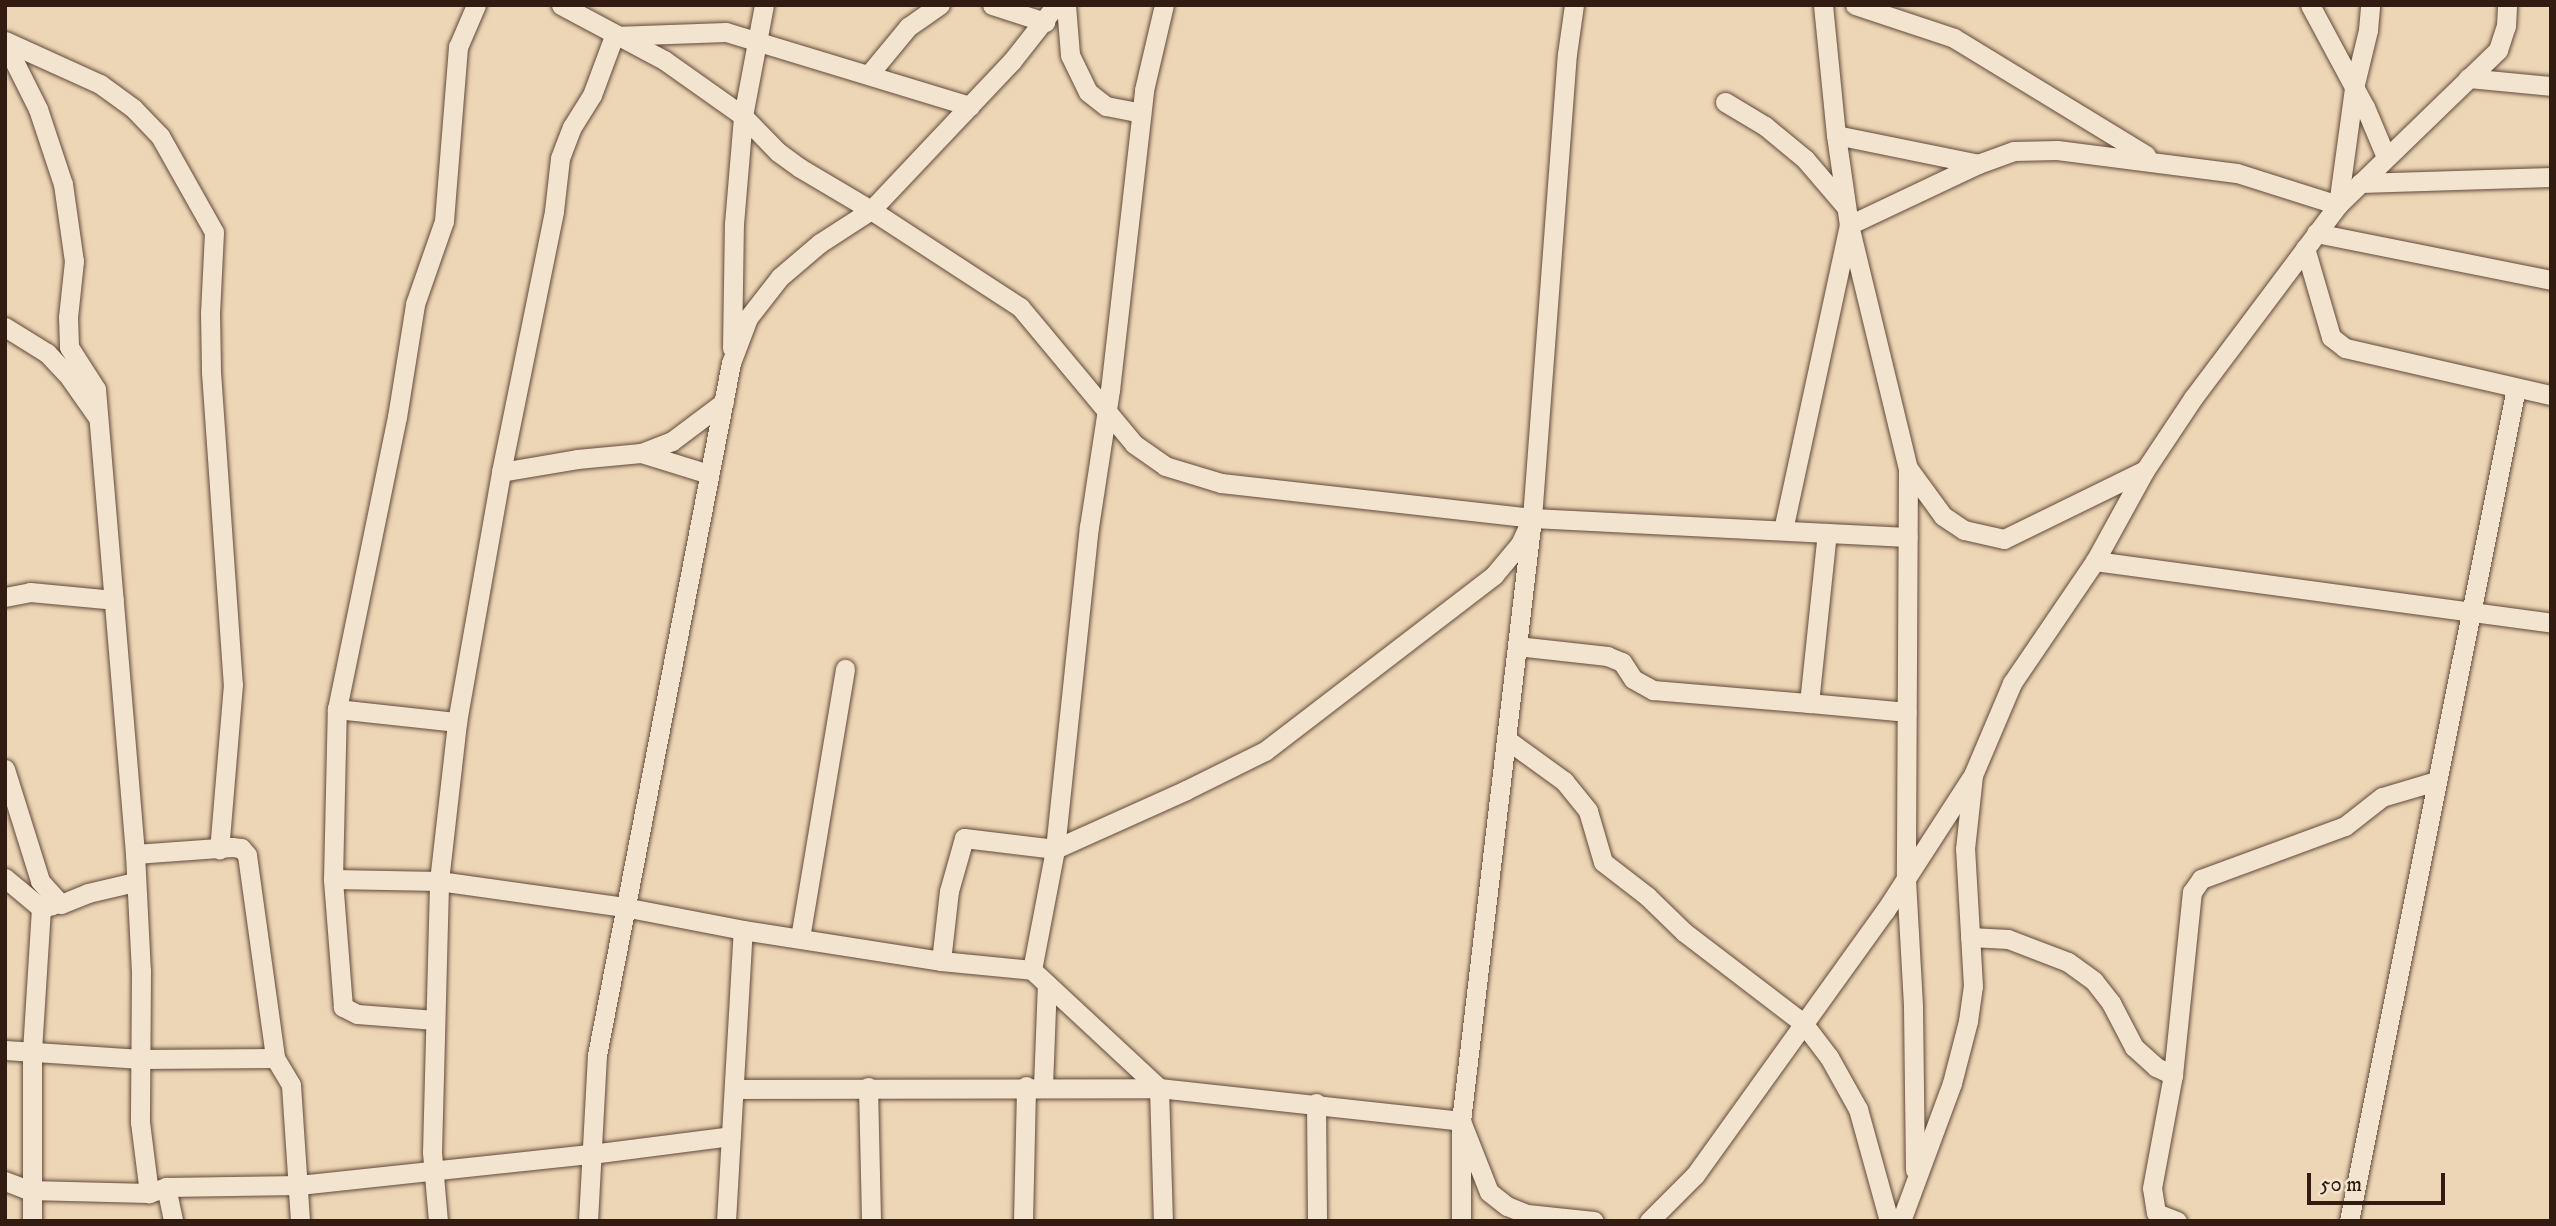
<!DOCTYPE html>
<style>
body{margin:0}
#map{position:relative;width:2556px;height:1226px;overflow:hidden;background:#edd6b5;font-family:"IM FELL DW Pica",serif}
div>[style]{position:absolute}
.roads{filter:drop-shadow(0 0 2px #614a3a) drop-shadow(0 0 2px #614a3a)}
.minor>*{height:19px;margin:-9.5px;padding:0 9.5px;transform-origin:9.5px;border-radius:9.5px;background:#f3e4cf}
span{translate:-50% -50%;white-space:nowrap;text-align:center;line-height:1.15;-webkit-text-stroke:6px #f3e4cf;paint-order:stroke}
.frame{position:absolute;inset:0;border:7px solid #321b11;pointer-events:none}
.scale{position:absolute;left:2307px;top:1173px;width:138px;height:32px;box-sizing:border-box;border:4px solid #321b11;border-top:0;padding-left:9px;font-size:21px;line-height:24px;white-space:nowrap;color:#321b11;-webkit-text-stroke:5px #f3e4cf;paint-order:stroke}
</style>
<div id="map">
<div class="roads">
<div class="minor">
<i style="left:561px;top:5px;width:117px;rotate:28.1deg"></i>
<i style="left:664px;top:60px;width:97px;rotate:35.3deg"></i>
<i style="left:743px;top:116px;width:50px;rotate:45.8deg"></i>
<i style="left:778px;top:152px;width:27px;rotate:36deg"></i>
<i style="left:800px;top:168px;width:82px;rotate:30.6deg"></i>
<i style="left:871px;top:210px;width:178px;rotate:33.1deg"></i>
<i style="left:1020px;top:307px;width:178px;rotate:50.2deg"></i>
<i style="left:1134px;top:444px;width:38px;rotate:35deg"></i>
<i style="left:1165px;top:466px;width:59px;rotate:16.9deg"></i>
<i style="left:1221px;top:483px;width:313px;rotate:6.4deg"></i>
<i style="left:992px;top:5px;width:56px;rotate:17.8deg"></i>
<i style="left:1066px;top:5px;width:50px;rotate:85.4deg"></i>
<i style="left:1070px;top:55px;width:41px;rotate:64.1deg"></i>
<i style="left:1088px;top:92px;width:23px;rotate:38deg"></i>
<i style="left:1106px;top:106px;width:36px;rotate:11deg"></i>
<i style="left:1823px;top:5px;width:131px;rotate:84.3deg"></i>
<i style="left:1836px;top:135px;width:91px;rotate:81.8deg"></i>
<i style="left:1849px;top:225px;width:250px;rotate:76.4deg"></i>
<i style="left:1908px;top:468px;width:59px;rotate:53.9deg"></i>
<i style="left:1943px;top:516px;width:25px;rotate:34deg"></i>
<i style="left:1964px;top:530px;width:41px;rotate:12.7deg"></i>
<i style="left:2004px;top:539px;width:157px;rotate:-26.1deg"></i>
<i style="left:1855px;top:5px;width:104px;rotate:18.4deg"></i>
<i style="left:1954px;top:38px;width:225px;rotate:31.4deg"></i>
<i style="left:2310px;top:5px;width:116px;rotate:61.7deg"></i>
<i style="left:2365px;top:107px;width:54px;rotate:67.2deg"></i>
<i style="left:5px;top:41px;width:104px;rotate:24.4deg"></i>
<i style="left:100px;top:84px;width:41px;rotate:36deg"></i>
<i style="left:133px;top:108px;width:39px;rotate:46deg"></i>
<i style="left:160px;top:136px;width:110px;rotate:60.6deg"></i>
<i style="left:214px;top:232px;width:81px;rotate:92.8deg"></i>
<i style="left:210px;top:313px;width:59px;rotate:89deg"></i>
<i style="left:211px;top:372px;width:313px;rotate:86deg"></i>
<i style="left:233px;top:684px;width:166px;rotate:94.8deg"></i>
<i style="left:5px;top:43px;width:74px;rotate:63.4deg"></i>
<i style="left:38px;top:109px;width:79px;rotate:71.6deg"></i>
<i style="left:63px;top:184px;width:78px;rotate:81.9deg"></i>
<i style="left:74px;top:261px;width:56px;rotate:96.1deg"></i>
<i style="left:68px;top:317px;width:30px;rotate:88deg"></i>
<i style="left:69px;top:347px;width:50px;rotate:57.3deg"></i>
<i style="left:96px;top:389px;width:467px;rotate:85.2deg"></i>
<i style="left:135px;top:854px;width:117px;rotate:87.1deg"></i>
<i style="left:141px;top:971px;width:151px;rotate:90.4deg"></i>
<i style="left:140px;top:1122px;width:72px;rotate:82.8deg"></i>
<i style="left:870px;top:73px;width:60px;rotate:-50.4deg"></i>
<i style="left:908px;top:27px;width:39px;rotate:-35deg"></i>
<i style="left:2468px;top:78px;width:83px;rotate:5.5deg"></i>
<i style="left:1725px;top:102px;width:47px;rotate:31deg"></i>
<i style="left:1765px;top:126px;width:52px;rotate:39.5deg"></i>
<i style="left:1805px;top:159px;width:63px;rotate:49.5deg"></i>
<i style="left:1836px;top:135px;width:145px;rotate:11.5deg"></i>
<i style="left:2360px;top:183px;width:191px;rotate:-1.8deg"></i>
<i style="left:2316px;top:233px;width:240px;rotate:11.3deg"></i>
<i style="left:2305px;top:248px;width:93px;rotate:73.7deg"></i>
<i style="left:2331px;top:337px;width:18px;rotate:38deg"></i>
<i style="left:2345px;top:348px;width:211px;rotate:12.9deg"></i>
<i style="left:5px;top:327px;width:49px;rotate:31.8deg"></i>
<i style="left:47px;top:353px;width:34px;rotate:47deg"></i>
<i style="left:70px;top:378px;width:49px;rotate:55deg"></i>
<i style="left:732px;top:348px;width:124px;rotate:-89.1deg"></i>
<i style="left:734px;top:224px;width:108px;rotate:-85.2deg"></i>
<i style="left:743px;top:116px;width:113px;rotate:-79.3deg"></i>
<i style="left:641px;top:453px;width:71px;rotate:17.2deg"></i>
<i style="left:1908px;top:468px;width:412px;rotate:90.3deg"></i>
<i style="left:1906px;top:880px;width:127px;rotate:86.8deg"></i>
<i style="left:1913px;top:1007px;width:163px;rotate:89.3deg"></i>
<i style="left:501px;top:472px;width:77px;rotate:-9.7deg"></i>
<i style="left:577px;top:459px;width:64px;rotate:-5.4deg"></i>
<i style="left:641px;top:453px;width:33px;rotate:-21deg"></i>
<i style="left:672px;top:441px;width:65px;rotate:-36.9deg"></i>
<i style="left:1783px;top:530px;width:312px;rotate:-77.8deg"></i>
<i style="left:1849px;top:225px;width:143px;rotate:-25.3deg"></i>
<i style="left:1978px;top:164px;width:38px;rotate:-20deg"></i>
<i style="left:2014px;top:151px;width:43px;rotate:-1.3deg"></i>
<i style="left:2057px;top:150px;width:181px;rotate:7.3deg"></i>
<i style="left:2237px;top:173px;width:106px;rotate:17.6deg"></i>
<i style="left:2338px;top:205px;width:118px;rotate:-82.2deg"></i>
<i style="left:2354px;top:88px;width:60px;rotate:-76.4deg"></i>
<i style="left:2368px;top:30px;width:25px;rotate:-85deg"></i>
<i style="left:2095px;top:561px;width:104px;rotate:-61.2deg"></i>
<i style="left:2145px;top:470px;width:87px;rotate:-56.3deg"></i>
<i style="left:2193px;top:398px;width:241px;rotate:-53.1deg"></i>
<i style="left:2338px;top:205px;width:223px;rotate:-44.1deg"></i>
<i style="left:2498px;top:50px;width:25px;rotate:-72deg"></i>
<i style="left:2506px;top:26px;width:21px;rotate:-87deg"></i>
<i style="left:5px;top:597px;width:25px;rotate:-11deg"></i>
<i style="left:30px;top:592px;width:84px;rotate:5.4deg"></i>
<i style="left:1517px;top:646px;width:91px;rotate:6.3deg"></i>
<i style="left:1607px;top:656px;width:16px;rotate:22deg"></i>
<i style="left:1622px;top:662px;width:20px;rotate:57deg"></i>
<i style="left:1633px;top:679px;width:23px;rotate:29deg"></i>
<i style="left:1653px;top:690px;width:157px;rotate:4.8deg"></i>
<i style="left:1809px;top:703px;width:171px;rotate:-84deg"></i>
<i style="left:1809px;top:703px;width:98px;rotate:5.2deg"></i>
<i style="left:337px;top:709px;width:121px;rotate:6.2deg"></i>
<i style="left:1506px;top:739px;width:72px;rotate:35.9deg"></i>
<i style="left:1564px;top:781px;width:38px;rotate:51deg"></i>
<i style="left:1588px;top:811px;width:53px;rotate:73.6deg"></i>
<i style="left:1603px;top:862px;width:56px;rotate:37.7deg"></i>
<i style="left:1647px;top:896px;width:52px;rotate:44.2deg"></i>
<i style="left:1684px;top:932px;width:150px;rotate:37.4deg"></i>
<i style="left:1803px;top:1023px;width:43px;rotate:52.6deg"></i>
<i style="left:1829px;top:1057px;width:60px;rotate:60.9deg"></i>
<i style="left:1858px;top:1109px;width:116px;rotate:74.5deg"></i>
<i style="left:5px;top:769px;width:117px;rotate:72.6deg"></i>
<i style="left:40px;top:881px;width:31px;rotate:48deg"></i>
<i style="left:61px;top:904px;width:29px;rotate:-22deg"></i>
<i style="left:88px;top:893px;width:48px;rotate:-13.2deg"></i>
<i style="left:135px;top:854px;width:97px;rotate:-4.1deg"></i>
<i style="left:232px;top:847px;width:9px;rotate:6deg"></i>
<i style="left:241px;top:848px;width:9px;rotate:49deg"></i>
<i style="left:247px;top:855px;width:205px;rotate:82.1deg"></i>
<i style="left:275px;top:1058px;width:31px;rotate:59deg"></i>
<i style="left:291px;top:1085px;width:136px;rotate:86.2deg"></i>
<i style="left:5px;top:878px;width:47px;rotate:39.8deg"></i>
<i style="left:41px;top:908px;width:12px;rotate:-14deg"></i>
<i style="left:333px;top:879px;width:106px;rotate:1.1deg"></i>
<i style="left:439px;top:881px;width:187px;rotate:8deg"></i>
<i style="left:624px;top:907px;width:121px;rotate:10.9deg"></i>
<i style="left:743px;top:930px;width:200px;rotate:8.9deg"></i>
<i style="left:941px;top:961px;width:91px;rotate:5.6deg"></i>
<i style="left:1032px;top:970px;width:173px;rotate:42.9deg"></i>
<i style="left:1159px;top:1088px;width:133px;rotate:88.3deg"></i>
<i style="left:1970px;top:937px;width:38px;rotate:3deg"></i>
<i style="left:2008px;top:939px;width:64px;rotate:21deg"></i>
<i style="left:2068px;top:962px;width:32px;rotate:36deg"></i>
<i style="left:2094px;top:981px;width:28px;rotate:52deg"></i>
<i style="left:2111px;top:1003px;width:50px;rotate:62.4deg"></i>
<i style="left:2134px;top:1047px;width:30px;rotate:42deg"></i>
<i style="left:2156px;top:1067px;width:19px;rotate:25deg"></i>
<i style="left:800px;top:938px;width:273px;rotate:-80.5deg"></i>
<i style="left:941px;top:961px;width:70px;rotate:-83.5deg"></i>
<i style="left:949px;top:891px;width:55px;rotate:-74.2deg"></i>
<i style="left:964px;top:838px;width:92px;rotate:6.9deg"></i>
<i style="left:1055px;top:849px;width:144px;rotate:-24.2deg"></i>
<i style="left:1186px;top:790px;width:88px;rotate:-26.3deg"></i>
<i style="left:1265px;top:751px;width:289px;rotate:-37.5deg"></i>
<i style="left:1494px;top:575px;width:40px;rotate:-50deg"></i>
<i style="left:1520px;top:544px;width:29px;rotate:-65deg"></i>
<i style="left:1532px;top:518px;width:376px;rotate:2.9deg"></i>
<i style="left:1032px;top:970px;width:123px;rotate:-79.2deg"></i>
<i style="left:1055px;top:849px;width:324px;rotate:-84deg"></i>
<i style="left:1089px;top:527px;width:139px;rotate:-81.3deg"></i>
<i style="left:1110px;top:390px;width:302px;rotate:-83.5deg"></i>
<i style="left:1144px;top:90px;width:87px;rotate:-76.8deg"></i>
<i style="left:435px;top:1020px;width:78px;rotate:-175.6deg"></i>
<i style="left:357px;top:1014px;width:16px;rotate:-153deg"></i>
<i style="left:343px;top:1007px;width:128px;rotate:-94.5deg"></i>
<i style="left:333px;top:879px;width:170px;rotate:-88.7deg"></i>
<i style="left:337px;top:709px;width:298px;rotate:-78.4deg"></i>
<i style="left:397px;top:417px;width:114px;rotate:-80.9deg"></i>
<i style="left:415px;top:304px;width:88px;rotate:-70.7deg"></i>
<i style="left:444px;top:221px;width:175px;rotate:-85.4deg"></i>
<i style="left:458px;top:47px;width:46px;rotate:-66.8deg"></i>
<i style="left:5px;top:1050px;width:136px;rotate:3.8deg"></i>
<i style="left:141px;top:1059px;width:134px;rotate:-0.4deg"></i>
<i style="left:1043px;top:1086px;width:102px;rotate:-87.8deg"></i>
<i style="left:868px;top:1087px;width:134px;rotate:88.7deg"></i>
<i style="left:734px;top:1089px;width:425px;rotate:-0.1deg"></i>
<i style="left:1159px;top:1088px;width:304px;rotate:6.2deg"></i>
<i style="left:1461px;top:1121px;width:76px;rotate:68.5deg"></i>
<i style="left:1489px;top:1192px;width:23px;rotate:38deg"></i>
<i style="left:1507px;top:1206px;width:22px;rotate:22deg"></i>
<i style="left:1527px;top:1214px;width:67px;rotate:6deg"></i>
<i style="left:1316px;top:1103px;width:118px;rotate:89.5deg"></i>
<i style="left:5px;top:1181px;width:26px;rotate:21deg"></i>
<i style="left:29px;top:1190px;width:120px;rotate:1.4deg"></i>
<i style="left:149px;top:1193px;width:18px;rotate:-19deg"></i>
<i style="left:166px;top:1187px;width:133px;rotate:-0.9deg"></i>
<i style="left:299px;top:1185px;width:294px;rotate:-6.1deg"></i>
<i style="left:591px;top:1154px;width:141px;rotate:-7.3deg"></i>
<i style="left:166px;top:1187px;width:35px;rotate:78deg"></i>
<i style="left:32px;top:1221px;width:170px;rotate:-90deg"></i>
<i style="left:32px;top:1051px;width:143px;rotate:-86.4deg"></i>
<i style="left:438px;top:1221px;width:69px;rotate:-95deg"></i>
<i style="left:432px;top:1152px;width:271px;rotate:-88.5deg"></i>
<i style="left:439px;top:881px;width:160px;rotate:-83.5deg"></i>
<i style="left:457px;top:722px;width:254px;rotate:-80deg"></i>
<i style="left:501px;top:472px;width:266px;rotate:-78.5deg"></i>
<i style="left:554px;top:211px;width:53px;rotate:-83.5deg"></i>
<i style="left:560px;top:158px;width:33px;rotate:-69deg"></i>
<i style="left:572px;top:127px;width:38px;rotate:-58deg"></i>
<i style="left:592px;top:95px;width:63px;rotate:-69.6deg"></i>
<i style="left:614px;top:36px;width:112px;rotate:-2deg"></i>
<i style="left:726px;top:32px;width:255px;rotate:16.9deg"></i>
<i style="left:588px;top:1221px;width:166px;rotate:-86.9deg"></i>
<i style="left:597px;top:1055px;width:705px;rotate:-79.04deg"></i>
<i style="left:731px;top:363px;width:48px;rotate:-69.3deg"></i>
<i style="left:748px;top:318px;width:52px;rotate:-52deg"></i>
<i style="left:780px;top:277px;width:52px;rotate:-40.4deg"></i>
<i style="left:820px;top:243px;width:61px;rotate:-32.9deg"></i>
<i style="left:871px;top:210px;width:205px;rotate:-46.6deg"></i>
<i style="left:1012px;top:61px;width:71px;rotate:-51.8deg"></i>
<i style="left:726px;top:1221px;width:291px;rotate:-86.7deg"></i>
<i style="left:1023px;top:1221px;width:135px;rotate:-88.7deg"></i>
<i style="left:1461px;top:1221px;width:100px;rotate:-90deg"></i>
<i style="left:1461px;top:1121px;width:607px;rotate:-83.28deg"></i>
<i style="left:1532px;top:518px;width:465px;rotate:-85.7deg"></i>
<i style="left:1567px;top:54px;width:49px;rotate:-81.9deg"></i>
<i style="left:1649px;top:1221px;width:65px;rotate:-45deg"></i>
<i style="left:1695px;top:1175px;width:325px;rotate:-54.3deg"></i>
<i style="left:1885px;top:911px;width:158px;rotate:-57.1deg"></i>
<i style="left:1901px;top:1221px;width:147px;rotate:-69.7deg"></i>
<i style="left:1952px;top:1083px;width:64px;rotate:-75.5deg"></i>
<i style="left:1968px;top:1021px;width:35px;rotate:-82deg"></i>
<i style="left:1973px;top:986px;width:137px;rotate:-93.3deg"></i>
<i style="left:1965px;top:849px;width:74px;rotate:-83.8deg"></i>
<i style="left:1973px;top:775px;width:100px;rotate:-67deg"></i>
<i style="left:2012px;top:683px;width:148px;rotate:-55.8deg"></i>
<i style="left:2095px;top:561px;width:460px;rotate:7.7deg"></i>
<i style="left:2177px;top:1221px;width:22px;rotate:-159deg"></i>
<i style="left:2156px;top:1213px;width:25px;rotate:-99deg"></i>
<i style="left:2152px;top:1188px;width:115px;rotate:-79.5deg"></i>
<i style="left:2173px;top:1075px;width:184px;rotate:-84.1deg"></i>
<i style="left:2192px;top:892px;width:16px;rotate:-55deg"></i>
<i style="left:2201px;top:879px;width:153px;rotate:-20.2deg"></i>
<i style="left:2345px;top:826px;width:47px;rotate:-38.1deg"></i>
<i style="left:2382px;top:797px;width:56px;rotate:-16.5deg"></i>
<i style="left:2349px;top:1221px;width:850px;rotate:-78.66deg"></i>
</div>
</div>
<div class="frame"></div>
<div class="scale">50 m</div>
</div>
